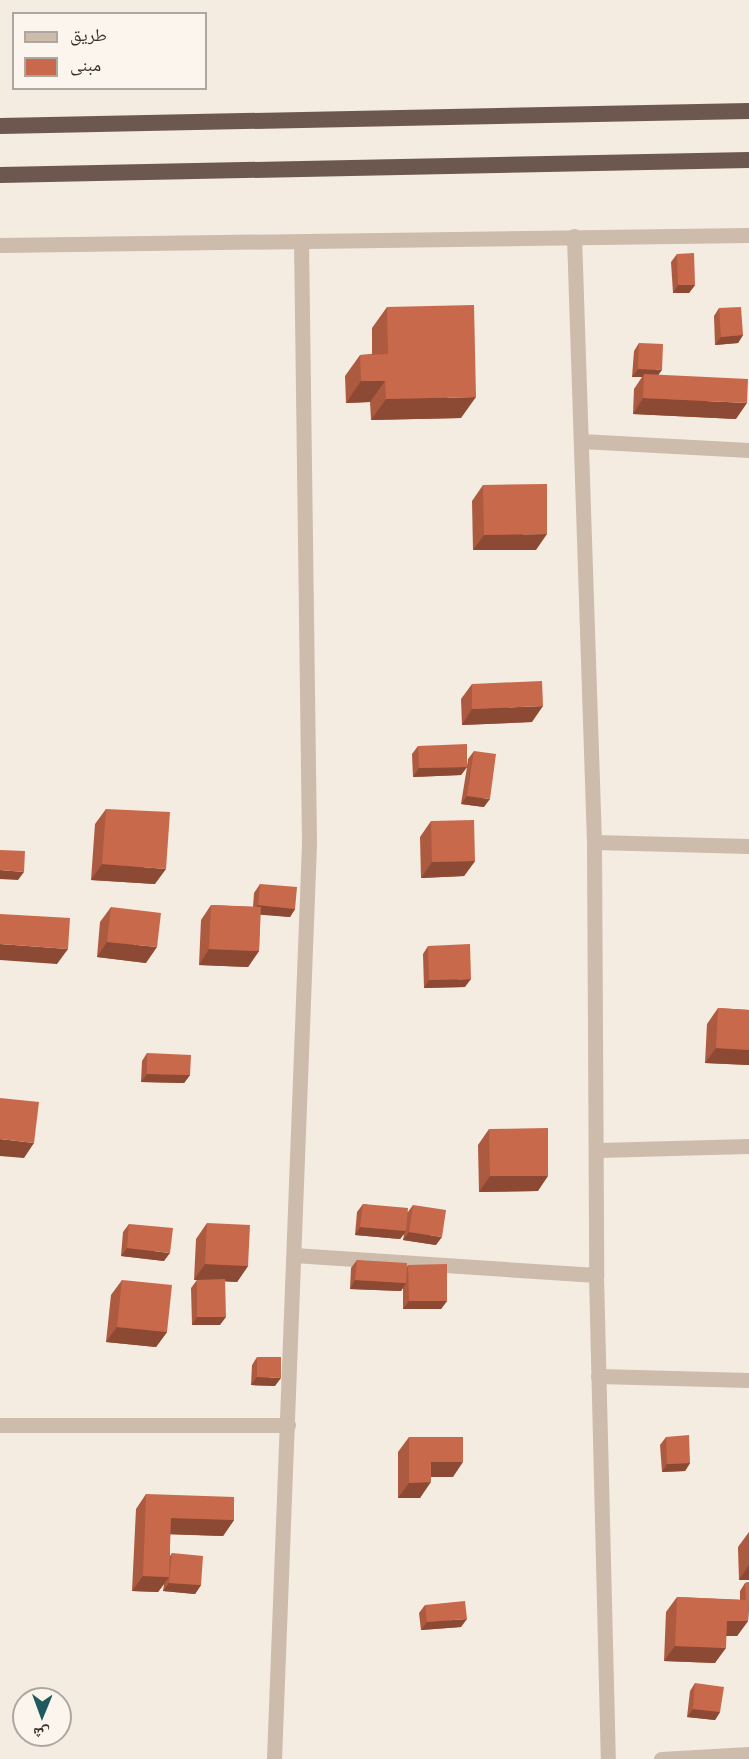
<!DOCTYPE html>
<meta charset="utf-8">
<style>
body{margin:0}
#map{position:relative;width:749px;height:1759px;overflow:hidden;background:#f4ebe1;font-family:"Varela Round","Noto Naskh Arabic",sans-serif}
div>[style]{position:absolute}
.minor>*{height:15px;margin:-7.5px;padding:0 7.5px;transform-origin:7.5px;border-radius:7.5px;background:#cdbbac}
.trunk>*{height:16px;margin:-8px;padding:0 8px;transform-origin:8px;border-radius:8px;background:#6c584f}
.wall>*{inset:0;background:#ac5a40}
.shaded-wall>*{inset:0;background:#8c4a34}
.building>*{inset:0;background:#c8694b}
span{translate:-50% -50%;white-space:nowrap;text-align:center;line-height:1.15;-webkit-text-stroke:5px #fbf5ee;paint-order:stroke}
.legend{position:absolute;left:12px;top:12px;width:195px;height:78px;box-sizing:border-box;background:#fbf5ee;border:2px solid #aea6a0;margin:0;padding:8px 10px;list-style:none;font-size:18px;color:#3b302b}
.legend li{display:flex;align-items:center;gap:12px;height:30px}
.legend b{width:30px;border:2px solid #aea6a0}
.north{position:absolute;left:12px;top:1687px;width:60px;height:60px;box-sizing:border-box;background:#fbf5ee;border:2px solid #aea6a0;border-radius:50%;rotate:181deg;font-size:16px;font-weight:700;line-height:24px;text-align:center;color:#3b302b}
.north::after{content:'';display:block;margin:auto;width:21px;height:27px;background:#1f5a5e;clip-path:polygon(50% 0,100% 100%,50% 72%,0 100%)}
</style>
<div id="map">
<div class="minor">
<i style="left:574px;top:236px;width:606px;rotate:88.11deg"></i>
<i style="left:594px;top:842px;width:433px;rotate:89.7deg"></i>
<i style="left:596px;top:1275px;width:484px;rotate:88.6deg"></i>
<i style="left:0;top:245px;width:749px;rotate:-0.76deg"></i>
<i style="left:581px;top:441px;width:168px;rotate:3.1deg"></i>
<i style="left:594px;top:842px;width:155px;rotate:1.5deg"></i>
<i style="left:598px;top:1150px;width:151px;rotate:-1.5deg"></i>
<i style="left:294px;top:1255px;width:303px;rotate:3.8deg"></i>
<i style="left:598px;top:1376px;width:151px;rotate:1.5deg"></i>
<i style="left:0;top:1425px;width:288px"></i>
<i style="left:274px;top:1759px;width:918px;rotate:-87.81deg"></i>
<i style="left:309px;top:842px;width:600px;rotate:-90.76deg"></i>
<i style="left:661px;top:1759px;width:88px;rotate:-3.3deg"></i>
</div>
<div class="trunk">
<i style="left:0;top:126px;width:749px;rotate:-1.15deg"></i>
<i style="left:0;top:175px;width:749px;rotate:-1.15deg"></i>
</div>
<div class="wall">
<i style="clip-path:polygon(677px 254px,695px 285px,689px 293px,673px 293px,671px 262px)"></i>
<i style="clip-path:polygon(387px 307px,461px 418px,371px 420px,370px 402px,346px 403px,345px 376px,360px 355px,372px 354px,372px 328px)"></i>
<i style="clip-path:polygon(719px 308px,743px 335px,738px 343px,715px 345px,714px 316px)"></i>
<i style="clip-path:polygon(639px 343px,659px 375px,736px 419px,633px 414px,634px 389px,642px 377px,632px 377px,634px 351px)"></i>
<i style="clip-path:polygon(483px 485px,536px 550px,473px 550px,472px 501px)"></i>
<i style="clip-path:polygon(472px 684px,532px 722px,462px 725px,461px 699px)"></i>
<i style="clip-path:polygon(418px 746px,467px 766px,468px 759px,474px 751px,484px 807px,461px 804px,467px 767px,461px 775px,413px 777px,412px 754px)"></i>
<i style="clip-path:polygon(106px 809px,155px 884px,91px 880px,95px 824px)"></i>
<i style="clip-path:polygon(431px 821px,475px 861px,464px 876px,421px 878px,420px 837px)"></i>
<i style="clip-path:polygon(260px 884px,295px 909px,290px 917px,260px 914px,259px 951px,248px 967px,199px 965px,201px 920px,211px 905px,253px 907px,254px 893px)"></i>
<i style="clip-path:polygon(111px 907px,146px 963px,97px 957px,100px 922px)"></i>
<i style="clip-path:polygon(428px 946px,465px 987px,424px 988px,423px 954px)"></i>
<i style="clip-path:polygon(718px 1008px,749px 1010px,749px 1065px,705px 1063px,707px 1024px)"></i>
<i style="clip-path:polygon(147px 1053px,190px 1075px,184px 1083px,141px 1082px,142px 1061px)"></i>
<i style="clip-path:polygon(489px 1129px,538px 1191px,479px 1192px,478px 1145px)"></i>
<i style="clip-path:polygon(363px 1204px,408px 1212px,413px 1205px,436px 1245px,403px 1240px,404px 1234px,400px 1239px,355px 1235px,357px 1212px)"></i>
<i style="clip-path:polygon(207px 1223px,248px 1266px,237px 1282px,225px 1281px,220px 1325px,192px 1325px,191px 1288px,197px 1280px,194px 1280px,196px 1239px)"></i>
<i style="clip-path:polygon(129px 1224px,164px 1261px,121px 1256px,123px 1232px)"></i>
<i style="clip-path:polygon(357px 1260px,407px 1267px,408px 1265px,447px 1301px,441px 1309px,403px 1309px,403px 1288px,401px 1291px,350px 1289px,351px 1268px)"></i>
<i style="clip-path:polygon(122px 1280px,167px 1332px,156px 1347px,106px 1342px,111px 1295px)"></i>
<i style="clip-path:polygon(257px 1357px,275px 1386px,251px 1385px,252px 1365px)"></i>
<i style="clip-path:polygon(409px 1437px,453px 1477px,431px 1477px,420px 1498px,398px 1498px,398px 1452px)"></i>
<i style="clip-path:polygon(666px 1437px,690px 1463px,685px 1471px,662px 1472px,660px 1445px)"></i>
<i style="clip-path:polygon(146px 1494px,234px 1520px,223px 1536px,170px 1534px,170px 1556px,172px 1553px,201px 1585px,195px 1594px,163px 1591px,164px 1584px,158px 1592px,132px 1591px,136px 1509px)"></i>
<i style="clip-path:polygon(749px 1532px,749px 1580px,739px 1580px,738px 1547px)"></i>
<i style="clip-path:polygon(749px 1582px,749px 1609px,748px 1621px,737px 1636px,726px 1636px,715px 1663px,664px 1661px,666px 1612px,677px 1597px,740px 1600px,740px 1591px,745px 1583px)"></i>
<i style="clip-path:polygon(425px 1605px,461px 1627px,421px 1630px,419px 1613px)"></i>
<i style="clip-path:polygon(695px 1683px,720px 1712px,715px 1720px,687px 1717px,690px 1691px)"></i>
</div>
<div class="shaded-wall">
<i style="clip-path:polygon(678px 285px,695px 285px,689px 293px,673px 293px)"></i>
<i style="clip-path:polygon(743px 335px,738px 343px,715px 345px,721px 337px)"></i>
<i style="clip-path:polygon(638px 369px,662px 370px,656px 378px,644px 374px,642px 377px,632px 377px)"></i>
<i style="clip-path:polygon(361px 381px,385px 381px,370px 402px,346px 403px)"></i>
<i style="clip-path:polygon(476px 397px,461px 418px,371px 420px,386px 399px)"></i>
<i style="clip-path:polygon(643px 398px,747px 403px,736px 419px,633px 414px)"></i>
<i style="clip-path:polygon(547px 534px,536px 550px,473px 550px,484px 535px)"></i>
<i style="clip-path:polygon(543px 706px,532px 722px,462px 725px,472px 709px)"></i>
<i style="clip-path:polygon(467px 767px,461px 775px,413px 777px,419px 768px)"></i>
<i style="clip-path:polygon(467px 796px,490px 799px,484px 807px,461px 804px)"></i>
<i style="clip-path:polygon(475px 861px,464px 876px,421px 878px,432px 862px)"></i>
<i style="clip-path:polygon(102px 864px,166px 869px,155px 884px,91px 880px)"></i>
<i style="clip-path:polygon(0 870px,24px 872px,18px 880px,0 879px)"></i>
<i style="clip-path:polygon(258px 905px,295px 909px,290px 917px,252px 914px)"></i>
<i style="clip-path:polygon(107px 942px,157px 947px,146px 963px,97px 957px)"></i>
<i style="clip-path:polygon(0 944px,68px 949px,57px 964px,0 960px)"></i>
<i style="clip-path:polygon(209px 949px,259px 951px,248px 967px,199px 965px)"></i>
<i style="clip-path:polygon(471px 979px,465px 987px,424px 988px,429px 980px)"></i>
<i style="clip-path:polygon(716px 1048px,749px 1050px,749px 1065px,705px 1063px)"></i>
<i style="clip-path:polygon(147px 1074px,190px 1075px,184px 1083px,141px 1082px)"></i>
<i style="clip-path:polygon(0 1139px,34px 1143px,24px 1158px,0 1156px)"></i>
<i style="clip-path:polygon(490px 1176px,548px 1176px,538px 1191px,479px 1192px)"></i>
<i style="clip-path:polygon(360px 1227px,406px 1231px,400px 1239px,355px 1235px)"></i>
<i style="clip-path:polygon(409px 1232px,442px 1237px,436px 1245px,403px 1240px)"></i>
<i style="clip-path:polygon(127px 1248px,170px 1253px,164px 1261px,121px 1256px)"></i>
<i style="clip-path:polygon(205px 1264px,248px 1266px,237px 1282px,194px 1280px)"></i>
<i style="clip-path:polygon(355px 1280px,406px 1283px,401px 1291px,350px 1289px)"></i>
<i style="clip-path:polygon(409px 1301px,447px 1301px,441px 1309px,403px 1309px)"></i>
<i style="clip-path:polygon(197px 1317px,226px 1317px,220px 1325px,192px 1325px)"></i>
<i style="clip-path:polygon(117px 1327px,167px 1332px,156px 1347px,106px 1342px)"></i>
<i style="clip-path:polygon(257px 1377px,281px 1378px,275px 1386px,251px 1385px)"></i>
<i style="clip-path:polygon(431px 1462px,463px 1462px,453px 1477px,420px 1477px)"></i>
<i style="clip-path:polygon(690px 1463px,685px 1471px,662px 1472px,667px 1464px)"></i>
<i style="clip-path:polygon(431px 1482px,420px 1498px,398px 1498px,409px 1483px)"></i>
<i style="clip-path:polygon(171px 1518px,234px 1520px,223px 1536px,160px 1534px)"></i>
<i style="clip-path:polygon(749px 1565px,749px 1580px,739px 1580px)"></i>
<i style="clip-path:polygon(143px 1576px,169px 1577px,158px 1592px,132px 1591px)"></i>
<i style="clip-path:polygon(169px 1583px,201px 1585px,195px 1594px,163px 1591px)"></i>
<i style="clip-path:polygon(467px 1619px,461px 1627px,421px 1630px,427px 1622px)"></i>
<i style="clip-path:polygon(727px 1621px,748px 1621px,737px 1636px,716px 1636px)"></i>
<i style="clip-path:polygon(675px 1646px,726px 1648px,715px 1663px,664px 1661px)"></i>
<i style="clip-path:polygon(693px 1709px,720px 1712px,715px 1720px,687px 1717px)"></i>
</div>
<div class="building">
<i style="clip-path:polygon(694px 253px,695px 285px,678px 285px,677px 254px)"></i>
<i style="clip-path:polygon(474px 305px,476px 397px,386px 399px,385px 381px,361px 381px,360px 355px,388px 354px,387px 307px)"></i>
<i style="clip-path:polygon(741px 307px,743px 335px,721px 337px,719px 308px)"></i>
<i style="clip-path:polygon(639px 343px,663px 344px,662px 370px,638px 369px)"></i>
<i style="clip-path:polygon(644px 374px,748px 379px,747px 403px,643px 398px)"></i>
<i style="clip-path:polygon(547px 484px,547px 534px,484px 535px,483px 485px)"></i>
<i style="clip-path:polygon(542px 681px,543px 706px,472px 709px,472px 684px)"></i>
<i style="clip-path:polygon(467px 744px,467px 767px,419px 768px,418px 746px)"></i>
<i style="clip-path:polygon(474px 751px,496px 754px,490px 799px,467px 796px)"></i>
<i style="clip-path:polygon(106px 809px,170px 812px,166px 869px,102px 864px)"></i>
<i style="clip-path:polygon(474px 820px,475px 861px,432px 862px,431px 821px)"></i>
<i style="clip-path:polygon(0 850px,25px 851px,24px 872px,0 870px)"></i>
<i style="clip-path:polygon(260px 884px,297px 887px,295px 909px,258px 905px)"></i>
<i style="clip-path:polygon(211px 905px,261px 907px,259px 951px,209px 949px)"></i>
<i style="clip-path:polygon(111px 907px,161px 913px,157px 947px,107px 942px)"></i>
<i style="clip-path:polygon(0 914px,70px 918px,68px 949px,0 944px)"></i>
<i style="clip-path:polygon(470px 944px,471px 979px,429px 980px,428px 946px)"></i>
<i style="clip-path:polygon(718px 1008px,749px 1010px,749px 1050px,716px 1048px)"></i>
<i style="clip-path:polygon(147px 1053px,191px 1055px,190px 1075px,147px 1074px)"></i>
<i style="clip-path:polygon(0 1098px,39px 1102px,34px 1143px,0 1139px)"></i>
<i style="clip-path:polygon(548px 1128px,548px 1176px,490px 1176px,489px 1129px)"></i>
<i style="clip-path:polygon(363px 1204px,408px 1208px,406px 1231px,360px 1227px)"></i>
<i style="clip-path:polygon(413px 1205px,446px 1210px,442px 1237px,409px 1232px)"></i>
<i style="clip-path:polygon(207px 1223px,250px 1225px,248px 1266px,205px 1264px)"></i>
<i style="clip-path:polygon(129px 1224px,173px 1228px,170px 1253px,127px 1248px)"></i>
<i style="clip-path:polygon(357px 1260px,407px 1263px,406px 1283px,355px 1280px)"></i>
<i style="clip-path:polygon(447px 1264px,447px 1301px,409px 1301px,408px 1265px)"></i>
<i style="clip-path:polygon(225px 1279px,226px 1317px,197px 1317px,197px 1280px)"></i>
<i style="clip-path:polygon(122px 1280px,172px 1285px,167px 1332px,117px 1327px)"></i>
<i style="clip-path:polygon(257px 1357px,281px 1357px,281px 1378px,257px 1377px)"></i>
<i style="clip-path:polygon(689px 1435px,690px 1463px,667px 1464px,666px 1437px)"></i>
<i style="clip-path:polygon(409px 1437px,463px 1437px,463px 1462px,431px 1462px,431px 1482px,409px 1483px)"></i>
<i style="clip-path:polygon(146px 1494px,234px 1497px,234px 1520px,171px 1518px,169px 1577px,143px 1576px)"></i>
<i style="clip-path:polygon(172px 1553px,203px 1556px,201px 1585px,169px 1583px)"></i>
<i style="clip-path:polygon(749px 1582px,749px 1601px,749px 1600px,746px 1600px,745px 1583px)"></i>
<i style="clip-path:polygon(677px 1597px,749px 1600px,748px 1621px,727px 1621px,726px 1648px,675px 1646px)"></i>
<i style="clip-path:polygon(465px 1601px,467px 1619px,427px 1622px,425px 1605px)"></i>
<i style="clip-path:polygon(695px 1683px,724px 1687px,720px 1712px,693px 1709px)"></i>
</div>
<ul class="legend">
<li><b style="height:8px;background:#cdbbac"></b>طريق</li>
<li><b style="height:16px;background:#c8694b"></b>مبنى</li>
</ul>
<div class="north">ش</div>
</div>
